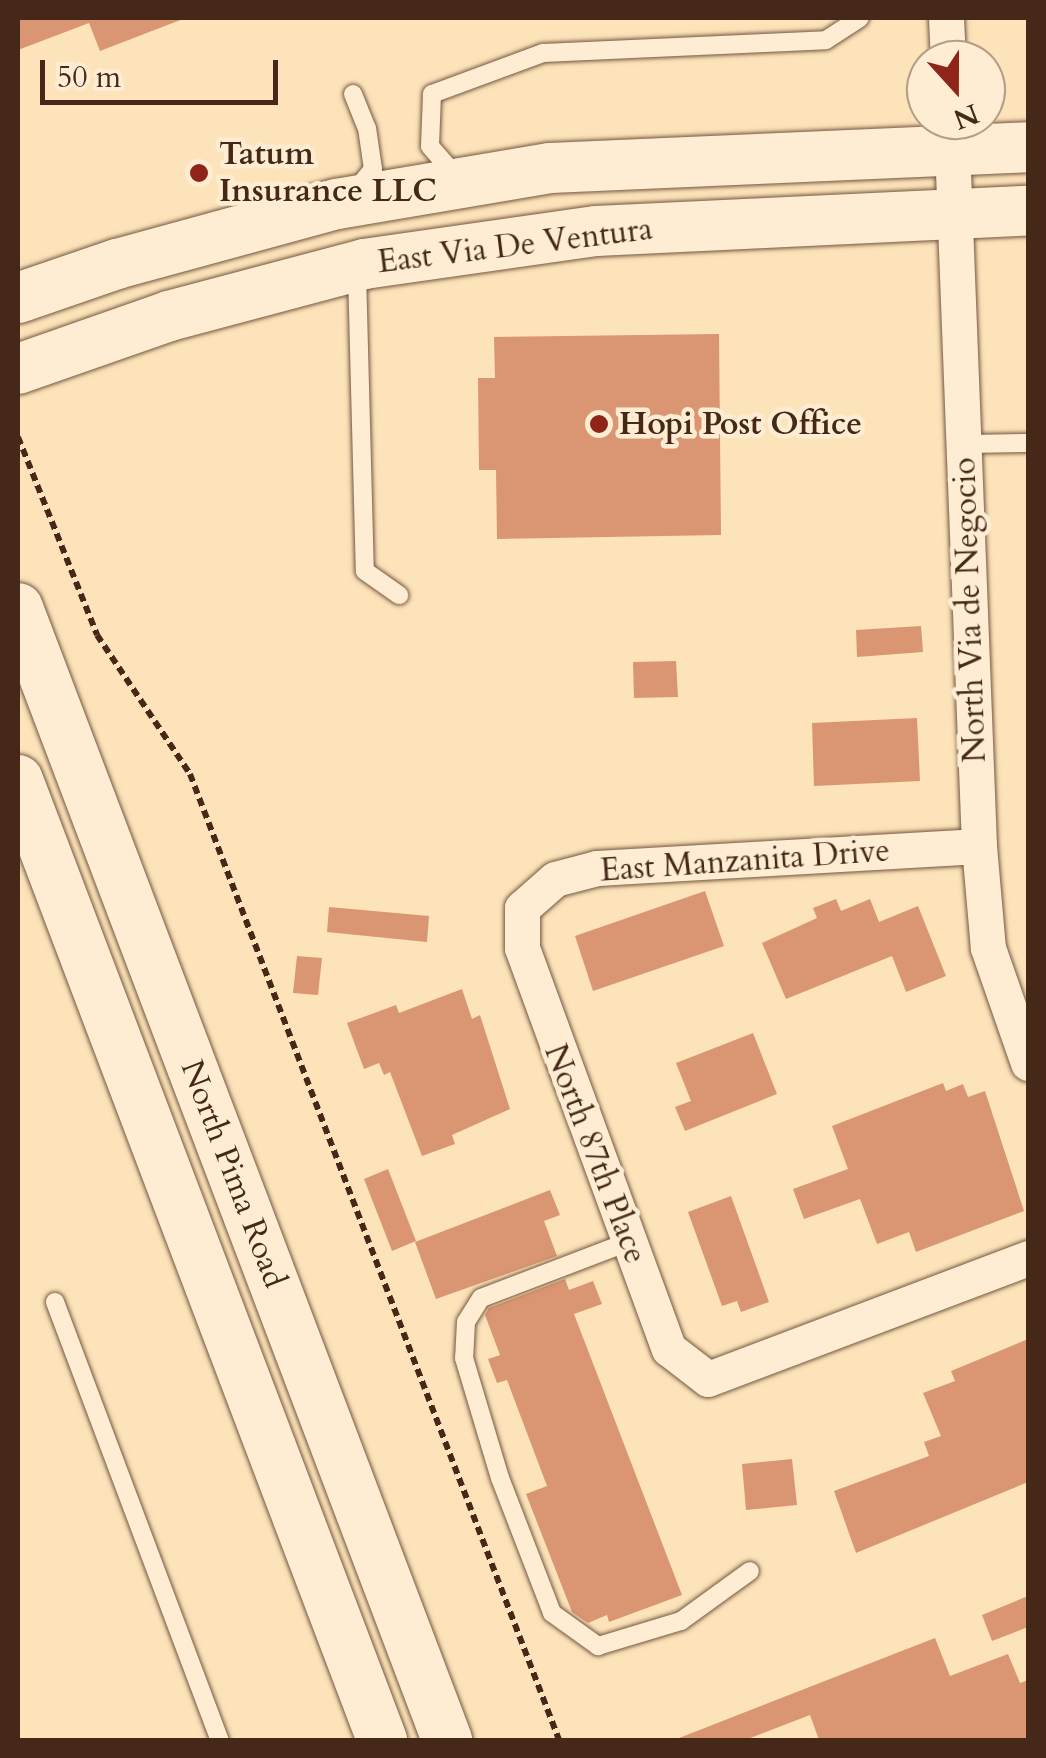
<!DOCTYPE html>
<style>
body{margin:0}
#map{position:relative;width:1046px;height:1758px;overflow:hidden;background:#fde3b9;font-family:Cardo,serif}
div>[style]{position:absolute}
.building>*{inset:0;background:#da9672}
.path>*{height:6px;margin-top:-3px;transform-origin:0;background:repeating-linear-gradient(90deg,#462819 0 8px,transparent 0 13px)}
.roads{filter:drop-shadow(0 0 2px #745741) drop-shadow(0 0 2px #745741)}
.service>*{height:18px;margin:-9px;padding:0 9px;transform-origin:9px;border-radius:9px;background:#feedd2}
.minor>*{height:35px;margin:-17.5px;padding:0 17.5px;transform-origin:17.5px;border-radius:17.5px;background:#feedd2}
.secondary>*{height:50px;margin:-25px;padding:0 25px;transform-origin:25px;border-radius:25px;background:#feedd2}
.dots>*{width:28px;height:28px;translate:-50% -50%;box-sizing:border-box;border:5px solid #feedd2;border-radius:50%}
span{translate:-50% -50%;white-space:nowrap;text-align:center;line-height:1.15;-webkit-text-stroke:9px #feedd2;paint-order:stroke}
.poi-label{font-size:32px;color:#462819;font-weight:700}
.left{translate:0 -50%;text-align:left}
.street-label{font-size:32px;color:#462819}
.frame{position:absolute;inset:0;border:20px solid #462819;pointer-events:none}
.north{position:absolute;left:906px;top:40px;width:100px;height:100px;box-sizing:border-box;background:#feedd2;border:2px solid #b49e88;border-radius:50%;rotate:159deg;font-size:28px;font-weight:700;line-height:40px;text-align:center;color:#462819}
.north::after{content:'';display:block;margin:auto;width:35px;height:45px;background:#8f2418;clip-path:polygon(50% 0,100% 100%,50% 72%,0 100%)}
.scale{position:absolute;left:40px;top:60px;width:238px;height:45px;box-sizing:border-box;border:5px solid #462819;border-top:0;padding-left:12px;font-size:30px;line-height:35px;white-space:nowrap;color:#462819;-webkit-text-stroke:8px #feedd2;paint-order:stroke}
</style>
<div id="map">
<div class="building">
<i style="clip-path:polygon(18px 18px,182px 18px,183px 19px,100px 51px,89px 23px,18px 50px)"></i>
<i style="clip-path:polygon(719px 334px,721px 535px,497px 539px,496px 470px,479px 470px,478px 378px,495px 378px,494px 337px)"></i>
<i style="clip-path:polygon(921px 626px,923px 652px,857px 657px,856px 630px)"></i>
<i style="clip-path:polygon(676px 661px,678px 697px,634px 698px,633px 662px)"></i>
<i style="clip-path:polygon(917px 718px,920px 781px,814px 786px,812px 723px)"></i>
<i style="clip-path:polygon(705px 891px,724px 946px,593px 991px,575px 936px)"></i>
<i style="clip-path:polygon(836px 899px,841px 911px,870px 899px,879px 922px,918px 906px,946px 976px,906px 992px,892px 956px,786px 999px,762px 943px,817px 918px,813px 908px)"></i>
<i style="clip-path:polygon(329px 907px,429px 916px,427px 942px,327px 932px)"></i>
<i style="clip-path:polygon(297px 956px,322px 958px,318px 995px,293px 993px)"></i>
<i style="clip-path:polygon(462px 989px,472px 1019px,480px 1015px,510px 1109px,452px 1135px,455px 1144px,422px 1156px,390px 1072px,384px 1075px,379px 1063px,364px 1069px,347px 1023px,396px 1005px,399px 1013px)"></i>
<i style="clip-path:polygon(753px 1033px,777px 1094px,685px 1131px,675px 1107px,691px 1101px,676px 1063px)"></i>
<i style="clip-path:polygon(943px 1083px,946px 1091px,963px 1084px,968px 1097px,985px 1091px,1024px 1211px,916px 1252px,909px 1232px,877px 1244px,860px 1199px,804px 1219px,793px 1189px,848px 1169px,832px 1126px)"></i>
<i style="clip-path:polygon(388px 1169px,416px 1241px,392px 1251px,364px 1179px)"></i>
<i style="clip-path:polygon(550px 1190px,560px 1215px,544px 1221px,557px 1256px,436px 1299px,415px 1242px)"></i>
<i style="clip-path:polygon(731px 1196px,769px 1302px,741px 1312px,737px 1301px,722px 1306px,688px 1212px)"></i>
<i style="clip-path:polygon(565px 1279px,569px 1290px,593px 1281px,602px 1304px,574px 1314px,682px 1595px,609px 1622px,607px 1615px,588px 1623px,572px 1612px,526px 1494px,547px 1486px,507px 1380px,497px 1383px,488px 1359px,500px 1355px,485px 1315px,489px 1308px)"></i>
<i style="clip-path:polygon(1028px 1339px,1028px 1482px,856px 1553px,834px 1491px,929px 1456px,924px 1442px,941px 1436px,923px 1393px,955px 1381px,951px 1371px)"></i>
<i style="clip-path:polygon(792px 1459px,797px 1505px,746px 1510px,742px 1464px)"></i>
<i style="clip-path:polygon(1028px 1596px,1028px 1627px,992px 1641px,982px 1615px)"></i>
<i style="clip-path:polygon(935px 1638px,950px 1676px,1008px 1654px,1020px 1683px,1028px 1680px,1028px 1740px,819px 1740px,810px 1715px,745px 1740px,674px 1740px)"></i>
</div>
<div class="path">
<i style="left:18px;top:437px;width:213px;rotate:68.2deg"></i>
<i style="left:97px;top:635px;width:167px;rotate:56.2deg"></i>
<i style="left:190px;top:774px;width:1034px;rotate:69.09deg"></i>
</div>
<div class="roads">
<div class="service">
<i style="left:353px;top:94px;width:37px;rotate:68deg"></i>
<i style="left:367px;top:128px;width:41px;rotate:81.7deg"></i>
<i style="left:373px;top:169px;width:26px;rotate:129deg"></i>
<i style="left:455px;top:175px;width:38px;rotate:-131deg"></i>
<i style="left:430px;top:146px;width:52px;rotate:-87.8deg"></i>
<i style="left:432px;top:94px;width:118px;rotate:-20.3deg"></i>
<i style="left:543px;top:53px;width:283px;rotate:-2.6deg"></i>
<i style="left:826px;top:40px;width:40px;rotate:-32.9deg"></i>
<i style="left:357px;top:272px;width:299px;rotate:88.5deg"></i>
<i style="left:365px;top:571px;width:42px;rotate:35.2deg"></i>
<i style="left:964px;top:444px;width:64px;rotate:-0.9deg"></i>
<i style="left:628px;top:1242px;width:157px;rotate:159.1deg"></i>
<i style="left:481px;top:1298px;width:28px;rotate:122deg"></i>
<i style="left:466px;top:1322px;width:36px;rotate:93deg"></i>
<i style="left:464px;top:1358px;width:125px;rotate:73.3deg"></i>
<i style="left:500px;top:1478px;width:145px;rotate:68.9deg"></i>
<i style="left:552px;top:1613px;width:57px;rotate:35.7deg"></i>
<i style="left:598px;top:1646px;width:87px;rotate:-16.8deg"></i>
<i style="left:681px;top:1621px;width:85px;rotate:-35.9deg"></i>
<i style="left:55px;top:1302px;width:468px;rotate:69.4deg"></i>
</div>
<div class="minor">
<i style="left:946px;top:18px;width:42px;rotate:87.3deg"></i>
<i style="left:951px;top:120px;width:727px;rotate:87.79deg"></i>
<i style="left:979px;top:846px;width:102px;rotate:85deg"></i>
<i style="left:988px;top:948px;width:122px;rotate:70.8deg"></i>
<i style="left:979px;top:846px;width:383px;rotate:176.7deg"></i>
<i style="left:597px;top:868px;width:43px;rotate:165.3deg"></i>
<i style="left:555px;top:879px;width:44px;rotate:138.7deg"></i>
<i style="left:522px;top:908px;width:40px;rotate:90deg"></i>
<i style="left:522px;top:948px;width:427px;rotate:69.9deg"></i>
<i style="left:669px;top:1349px;width:49px;rotate:37.6deg"></i>
<i style="left:708px;top:1379px;width:342px;rotate:-20.7deg"></i>
</div>
<div class="secondary">
<i style="left:18px;top:298px;width:105px;rotate:-19deg"></i>
<i style="left:117px;top:264px;width:228px;rotate:-15.3deg"></i>
<i style="left:337px;top:204px;width:216px;rotate:-9.6deg"></i>
<i style="left:550px;top:168px;width:478px;rotate:-2.5deg"></i>
<i style="left:18px;top:369px;width:160px;rotate:-19.3deg"></i>
<i style="left:169px;top:316px;width:202px;rotate:-14.9deg"></i>
<i style="left:364px;top:264px;width:234px;rotate:-8.1deg"></i>
<i style="left:596px;top:231px;width:432px;rotate:-2.7deg"></i>
<i style="left:18px;top:608px;width:1211px;rotate:69.24deg"></i>
<i style="left:18px;top:780px;width:1027px;rotate:69.23deg"></i>
</div>
</div>
<div class="dots">
<i style="left:199px;top:173px;background:#8f2418"></i>
<i style="left:599px;top:424px;background:#8f2418"></i>
</div>
<div class="poi-label">
<span class="left" style="left:219px;top:173px">Tatum<br>Insurance LLC</span>
<span class="left" style="left:619px;top:424px">Hopi Post Office</span>
</div>
<div class="street-label">
<span style="left:515px;top:246px;rotate:-7deg">East Via De Ventura</span>
<span style="left:970px;top:610px;rotate:-92deg">North Via de Negocio</span>
<span style="left:745px;top:861px;rotate:-4deg">East Manzanita Drive</span>
<span style="left:595px;top:1154px;rotate:69deg">North 87th Place</span>
<span style="left:233px;top:1174px;rotate:69deg">North Pima Road</span>
</div>
<div class="frame"></div>
<div class="north">N</div>
<div class="scale">50 m</div>
</div>
